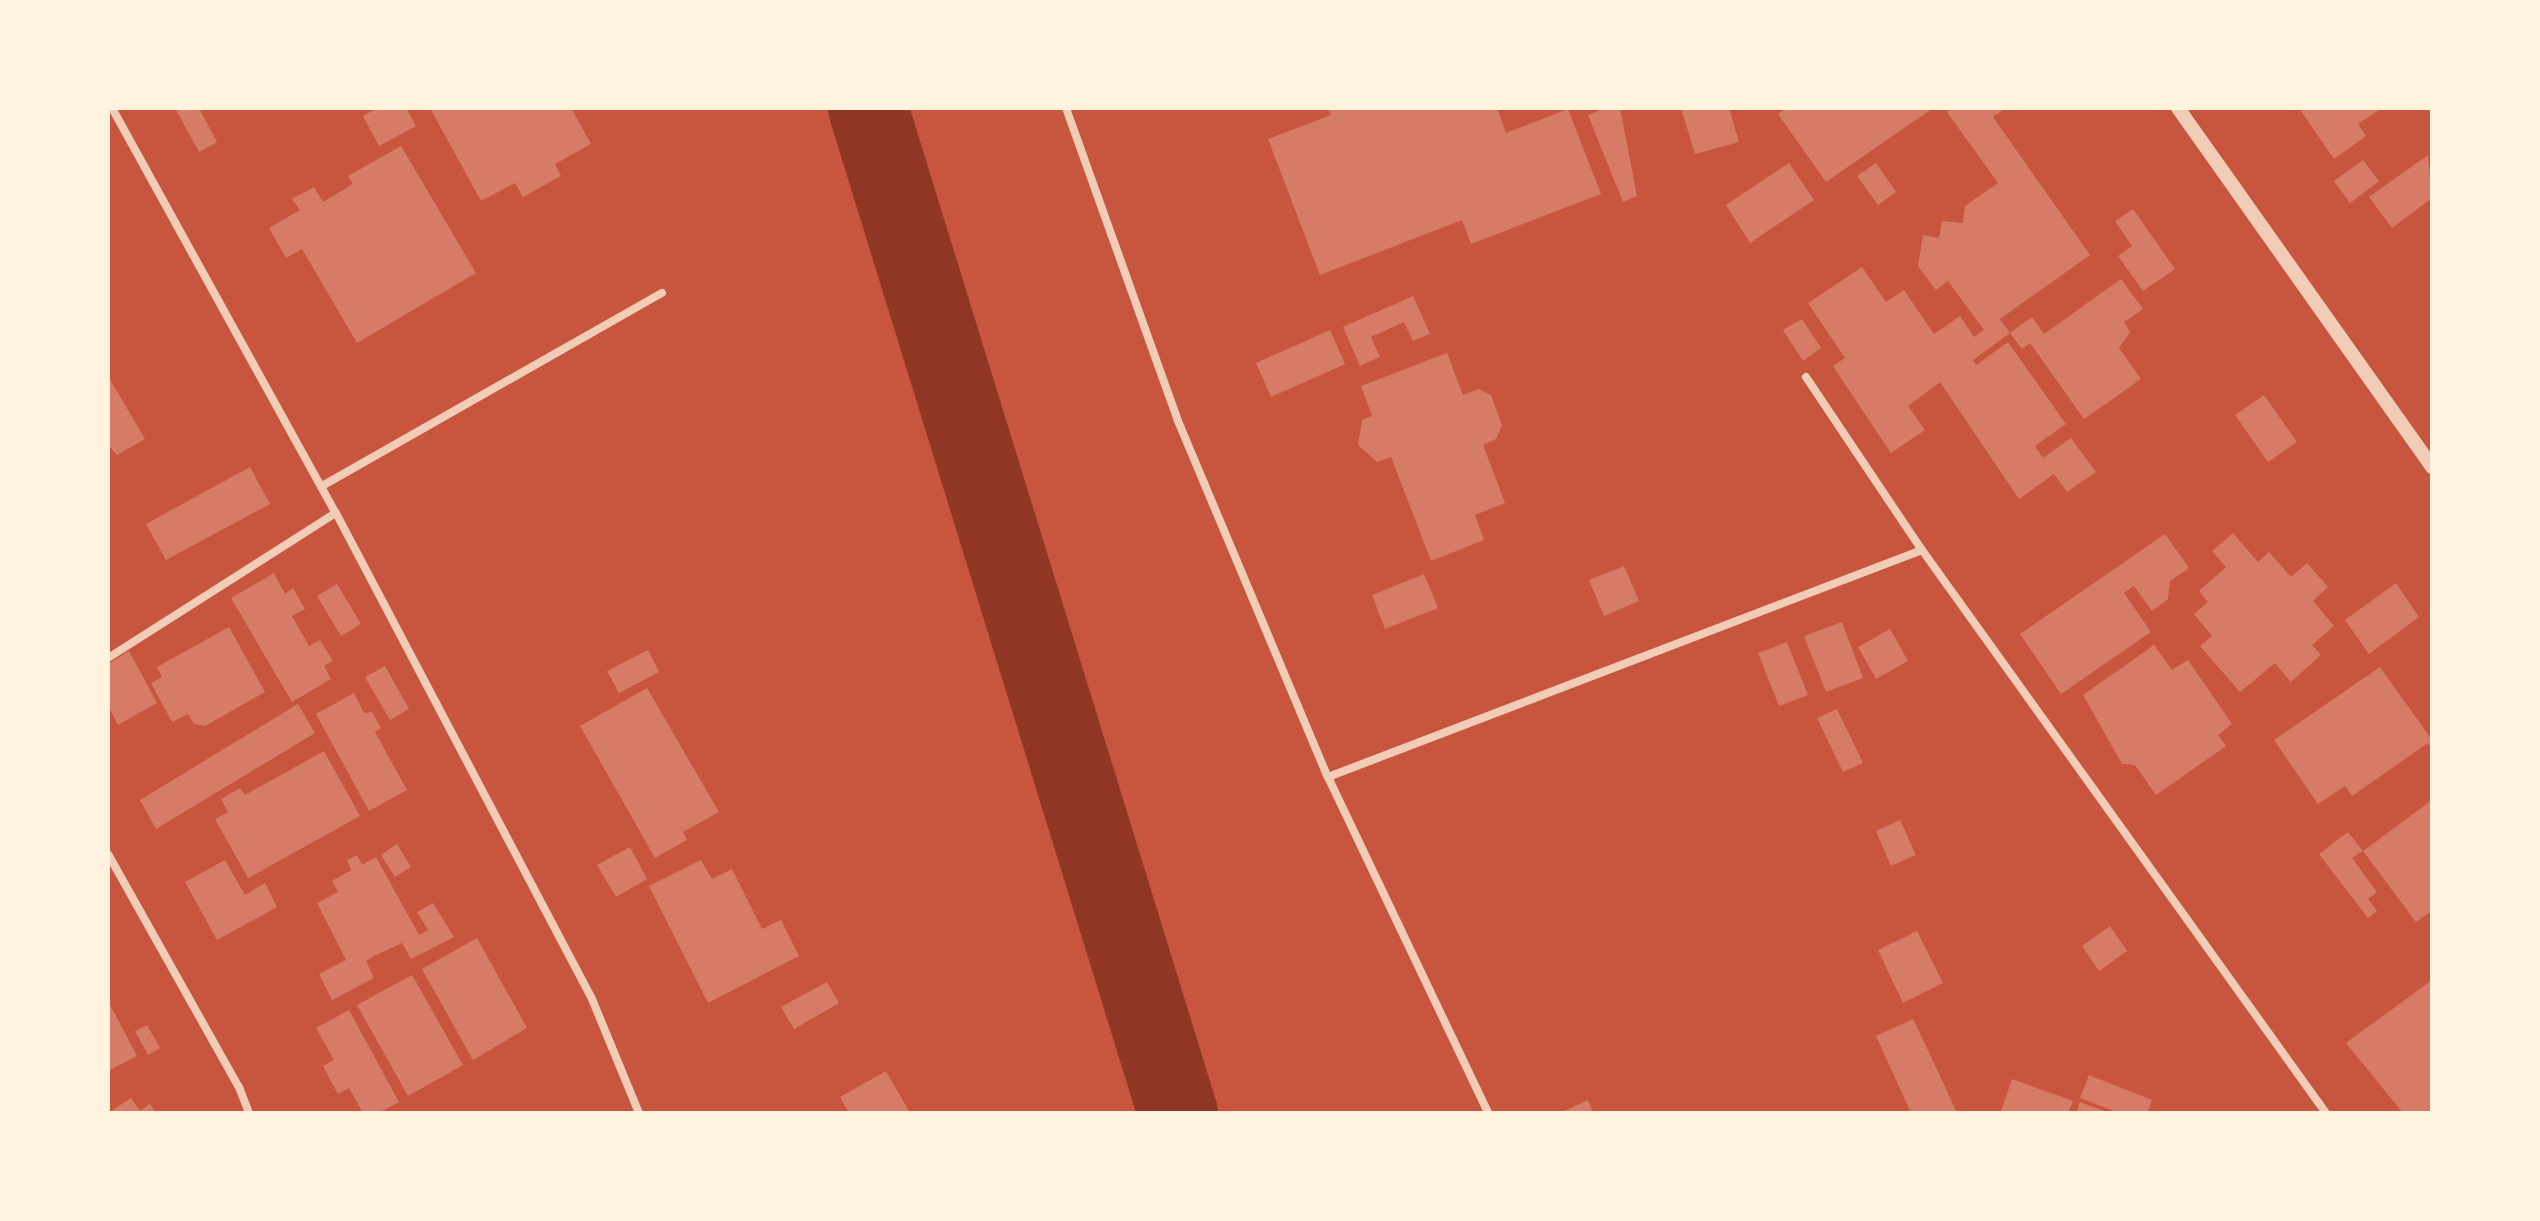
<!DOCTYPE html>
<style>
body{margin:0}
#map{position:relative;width:2540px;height:1221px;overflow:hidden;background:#c8553d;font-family:"Source Serif 4",serif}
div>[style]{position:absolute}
.river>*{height:80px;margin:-40px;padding:0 40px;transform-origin:40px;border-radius:40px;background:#8f3625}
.building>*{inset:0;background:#d67c66}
.minor>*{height:8px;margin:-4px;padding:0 4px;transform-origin:4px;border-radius:4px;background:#f1ccb7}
.tertiary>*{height:14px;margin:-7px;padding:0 7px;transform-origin:7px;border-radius:7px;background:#f1ccb7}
span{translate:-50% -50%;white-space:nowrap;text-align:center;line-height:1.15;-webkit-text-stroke:8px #fff3e0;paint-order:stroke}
.frame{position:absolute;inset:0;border:110px solid #fff3e0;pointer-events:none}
</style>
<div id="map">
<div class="river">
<i style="left:868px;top:108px;width:1052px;rotate:72.86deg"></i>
</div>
<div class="building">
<i style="clip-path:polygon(175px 108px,199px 108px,217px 142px,199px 152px)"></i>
<i style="clip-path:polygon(377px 108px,406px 108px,416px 126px,379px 146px,363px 116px)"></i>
<i style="clip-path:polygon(430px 108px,571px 108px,591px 144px,555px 164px,561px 176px,523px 197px,515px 183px,481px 201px)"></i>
<i style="clip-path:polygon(1328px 108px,1497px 108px,1506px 133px,1568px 109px,1601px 194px,1471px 244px,1462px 220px,1320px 275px,1268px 139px,1331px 115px)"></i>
<i style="clip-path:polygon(1605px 108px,1620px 108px,1637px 196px,1623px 202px,1588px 115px)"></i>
<i style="clip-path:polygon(1681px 108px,1729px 108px,1739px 142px,1695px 154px)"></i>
<i style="clip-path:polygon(1786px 108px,1933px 108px,1826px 182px,1778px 114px)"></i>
<i style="clip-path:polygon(1952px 108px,2006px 108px,1993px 117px,2090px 255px,2000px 319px,2010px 333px,1973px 360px,1976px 365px,2008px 342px,2066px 424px,2035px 446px,2043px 458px,2071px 438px,2096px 472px,2067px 492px,2054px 474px,2019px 499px,1940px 382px,1908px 406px,1925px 430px,1891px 453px,1833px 366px,1845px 358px,1808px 303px,1862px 267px,1886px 302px,1904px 290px,1934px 334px,1960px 316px,1974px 337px,1984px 330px,1948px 281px,1936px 290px,1918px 266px,1923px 235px,1939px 238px,1942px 221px,1963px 223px,1965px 206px,1998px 183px,1947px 112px)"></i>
<i style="clip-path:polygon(2305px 108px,2382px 108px,2358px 124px,2366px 136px,2334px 159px,2301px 111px)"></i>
<i style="clip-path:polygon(401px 146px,476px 273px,357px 343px,302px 249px,286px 258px,269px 228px,300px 210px,292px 199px,314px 187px,323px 202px,353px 184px,348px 176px)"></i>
<i style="clip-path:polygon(2428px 155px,2432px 198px,2392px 228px,2369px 197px)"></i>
<i style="clip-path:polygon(2363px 160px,2379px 181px,2350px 203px,2334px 181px)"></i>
<i style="clip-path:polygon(1789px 163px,1814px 200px,1750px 243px,1726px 205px)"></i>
<i style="clip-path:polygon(1876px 163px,1896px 192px,1878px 205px,1857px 176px)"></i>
<i style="clip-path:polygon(2133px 209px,2175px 269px,2143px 291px,2118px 256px,2132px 246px,2115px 221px)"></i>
<i style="clip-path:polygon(2121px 279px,2143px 309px,2124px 322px,2130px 332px,2119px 348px,2141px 379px,2084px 419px,2030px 343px,2022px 349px,2010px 333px,2032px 317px,2044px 334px)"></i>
<i style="clip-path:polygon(1413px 296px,1430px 334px,1413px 341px,1404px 322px,1371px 337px,1380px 357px,1360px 366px,1343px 327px)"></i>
<i style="clip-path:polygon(1802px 319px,1821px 348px,1803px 361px,1783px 330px)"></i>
<i style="clip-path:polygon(1330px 330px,1345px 364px,1271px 397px,1256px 363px)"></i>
<i style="clip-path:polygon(1447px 353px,1463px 395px,1479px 389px,1491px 395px,1502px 425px,1496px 439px,1483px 445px,1505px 503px,1475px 515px,1484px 540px,1431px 561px,1391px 457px,1377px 462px,1358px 445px,1362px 420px,1372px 416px,1361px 386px)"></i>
<i style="clip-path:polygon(108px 376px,145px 439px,117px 455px,108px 445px)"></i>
<i style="clip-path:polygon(2264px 395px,2297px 442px,2268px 462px,2235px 415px)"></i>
<i style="clip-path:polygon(250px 467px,270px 504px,166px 560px,146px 524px)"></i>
<i style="clip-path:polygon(2233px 533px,2258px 562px,2269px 552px,2291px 577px,2307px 563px,2328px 587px,2313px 601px,2334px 626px,2312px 645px,2321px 655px,2291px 682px,2275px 663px,2240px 692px,2200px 646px,2212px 636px,2194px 614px,2208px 602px,2199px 591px,2226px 567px,2212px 551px)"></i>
<i style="clip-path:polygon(2165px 534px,2189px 568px,2170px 581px,2168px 599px,2152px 611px,2134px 586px,2124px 593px,2151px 632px,2061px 694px,2020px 634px)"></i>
<i style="clip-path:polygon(1624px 566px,1639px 601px,1604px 616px,1589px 580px)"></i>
<i style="clip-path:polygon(274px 573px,285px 594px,293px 588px,305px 609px,292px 616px,309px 646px,320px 640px,333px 661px,324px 666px,331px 679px,292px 702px,231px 598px)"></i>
<i style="clip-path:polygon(1424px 574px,1438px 608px,1385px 629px,1372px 595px)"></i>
<i style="clip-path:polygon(2396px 583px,2419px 617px,2369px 654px,2345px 620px)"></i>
<i style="clip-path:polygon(337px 584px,361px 624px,341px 636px,317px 596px)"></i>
<i style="clip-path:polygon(1842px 622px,1863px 678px,1826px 692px,1804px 636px)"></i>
<i style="clip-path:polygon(229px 627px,265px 692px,205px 726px,194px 724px,188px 714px,172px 722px,151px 683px,162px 677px,157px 667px)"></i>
<i style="clip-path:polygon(1890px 629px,1908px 661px,1876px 679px,1858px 647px)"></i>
<i style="clip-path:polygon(1787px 642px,1808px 695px,1779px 706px,1758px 653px)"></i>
<i style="clip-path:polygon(2154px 645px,2172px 670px,2188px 660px,2232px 724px,2218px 735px,2226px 746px,2156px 795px,2135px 765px,2122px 764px,2083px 695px)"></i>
<i style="clip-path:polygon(648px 650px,659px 672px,619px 693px,607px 671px)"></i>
<i style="clip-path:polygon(129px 651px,157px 703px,118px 725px,108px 705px,108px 664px)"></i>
<i style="clip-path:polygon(385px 666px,409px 709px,390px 720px,365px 677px)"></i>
<i style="clip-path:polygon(2380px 667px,2432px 740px,2432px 749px,2428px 743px,2352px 796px,2345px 786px,2318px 804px,2274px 740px)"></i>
<i style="clip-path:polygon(647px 688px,719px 812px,683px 832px,687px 840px,655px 858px,580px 726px)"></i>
<i style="clip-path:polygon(354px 693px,364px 713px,372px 712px,381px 728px,375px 732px,407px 790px,369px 811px,316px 714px)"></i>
<i style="clip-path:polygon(298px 704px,315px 733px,156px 829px,140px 800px)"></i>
<i style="clip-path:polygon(1837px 709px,1863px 763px,1843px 772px,1817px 718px)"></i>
<i style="clip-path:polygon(324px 751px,360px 816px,248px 878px,215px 819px,228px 812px,221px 799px,240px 788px,245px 795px)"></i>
<i style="clip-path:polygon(2432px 800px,2432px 911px,2416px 922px,2363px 851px,2352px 858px,2377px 892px,2368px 899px,2377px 911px,2368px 918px,2319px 854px,2348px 832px,2363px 851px)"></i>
<i style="clip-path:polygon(1900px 820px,1916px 855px,1891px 866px,1876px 831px)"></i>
<i style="clip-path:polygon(397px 844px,411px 867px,395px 877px,381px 855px)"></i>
<i style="clip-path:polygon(630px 847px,647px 879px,616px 897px,597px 865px)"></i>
<i style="clip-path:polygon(357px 855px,362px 865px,376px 857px,419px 935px,428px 930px,417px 912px,433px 903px,454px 937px,411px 959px,402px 943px,374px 956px,366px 961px,374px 978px,332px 1000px,319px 974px,346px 960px,317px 903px,338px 892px,332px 881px,351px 870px,347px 860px)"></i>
<i style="clip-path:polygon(225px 860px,245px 895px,265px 883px,277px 907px,217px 940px,185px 882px)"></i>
<i style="clip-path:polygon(701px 860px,712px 879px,732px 869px,762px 929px,781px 920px,799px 956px,708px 1003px,649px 886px)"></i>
<i style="clip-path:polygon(2110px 926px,2127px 951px,2099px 971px,2082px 946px)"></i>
<i style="clip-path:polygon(1917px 931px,1943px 983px,1903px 1003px,1878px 950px)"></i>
<i style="clip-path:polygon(477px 938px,527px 1028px,473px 1060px,422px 969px)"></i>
<i style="clip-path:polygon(412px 975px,463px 1065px,408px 1096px,357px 1005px)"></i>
<i style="clip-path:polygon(2432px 980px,2432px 1113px,2403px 1113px,2346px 1043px)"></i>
<i style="clip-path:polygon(827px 982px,839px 1003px,794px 1029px,781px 1007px)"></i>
<i style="clip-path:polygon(108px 1001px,137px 1056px,108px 1071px)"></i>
<i style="clip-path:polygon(349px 1010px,399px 1102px,378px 1113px,363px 1113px,349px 1088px,338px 1094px,323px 1066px,334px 1060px,316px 1028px)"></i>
<i style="clip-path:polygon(1913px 1019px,1935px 1065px,1957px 1113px,1911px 1113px,1876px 1036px)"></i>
<i style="clip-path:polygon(147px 1025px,160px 1048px,148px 1055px,135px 1031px)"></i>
<i style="clip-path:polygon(886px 1071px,910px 1113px,849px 1113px,840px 1097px)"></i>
<i style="clip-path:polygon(2089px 1075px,2152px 1100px,2147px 1113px,2119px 1113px,2080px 1098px)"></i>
<i style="clip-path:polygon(2012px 1079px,2073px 1101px,2068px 1113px,2001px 1111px)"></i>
<i style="clip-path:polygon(131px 1098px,140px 1111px,150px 1104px,156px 1113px,108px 1113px)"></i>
<i style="clip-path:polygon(1588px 1100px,1593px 1113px,1560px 1113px)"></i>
<i style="clip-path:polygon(2080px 1102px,2110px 1113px,2076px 1113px)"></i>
</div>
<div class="minor">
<i style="left:112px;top:108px;width:463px;rotate:61.1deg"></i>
<i style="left:336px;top:513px;width:549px;rotate:62.22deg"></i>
<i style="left:592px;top:999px;width:123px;rotate:67.6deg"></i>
<i style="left:1066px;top:108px;width:332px;rotate:70.3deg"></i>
<i style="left:1178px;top:421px;width:386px;rotate:67.2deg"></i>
<i style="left:1328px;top:777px;width:372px;rotate:64.5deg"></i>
<i style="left:1806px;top:377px;width:208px;rotate:56.2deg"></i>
<i style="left:1922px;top:550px;width:693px;rotate:54.34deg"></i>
<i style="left:322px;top:486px;width:391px;rotate:-29.6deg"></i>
<i style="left:108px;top:658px;width:270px;rotate:-32.5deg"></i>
<i style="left:1328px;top:777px;width:636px;rotate:-20.91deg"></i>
<i style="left:108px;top:854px;width:267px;rotate:60.7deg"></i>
<i style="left:239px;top:1087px;width:28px;rotate:69deg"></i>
</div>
<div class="tertiary">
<i style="left:2178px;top:108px;width:440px;rotate:54.7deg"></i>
</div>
<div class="frame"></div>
</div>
